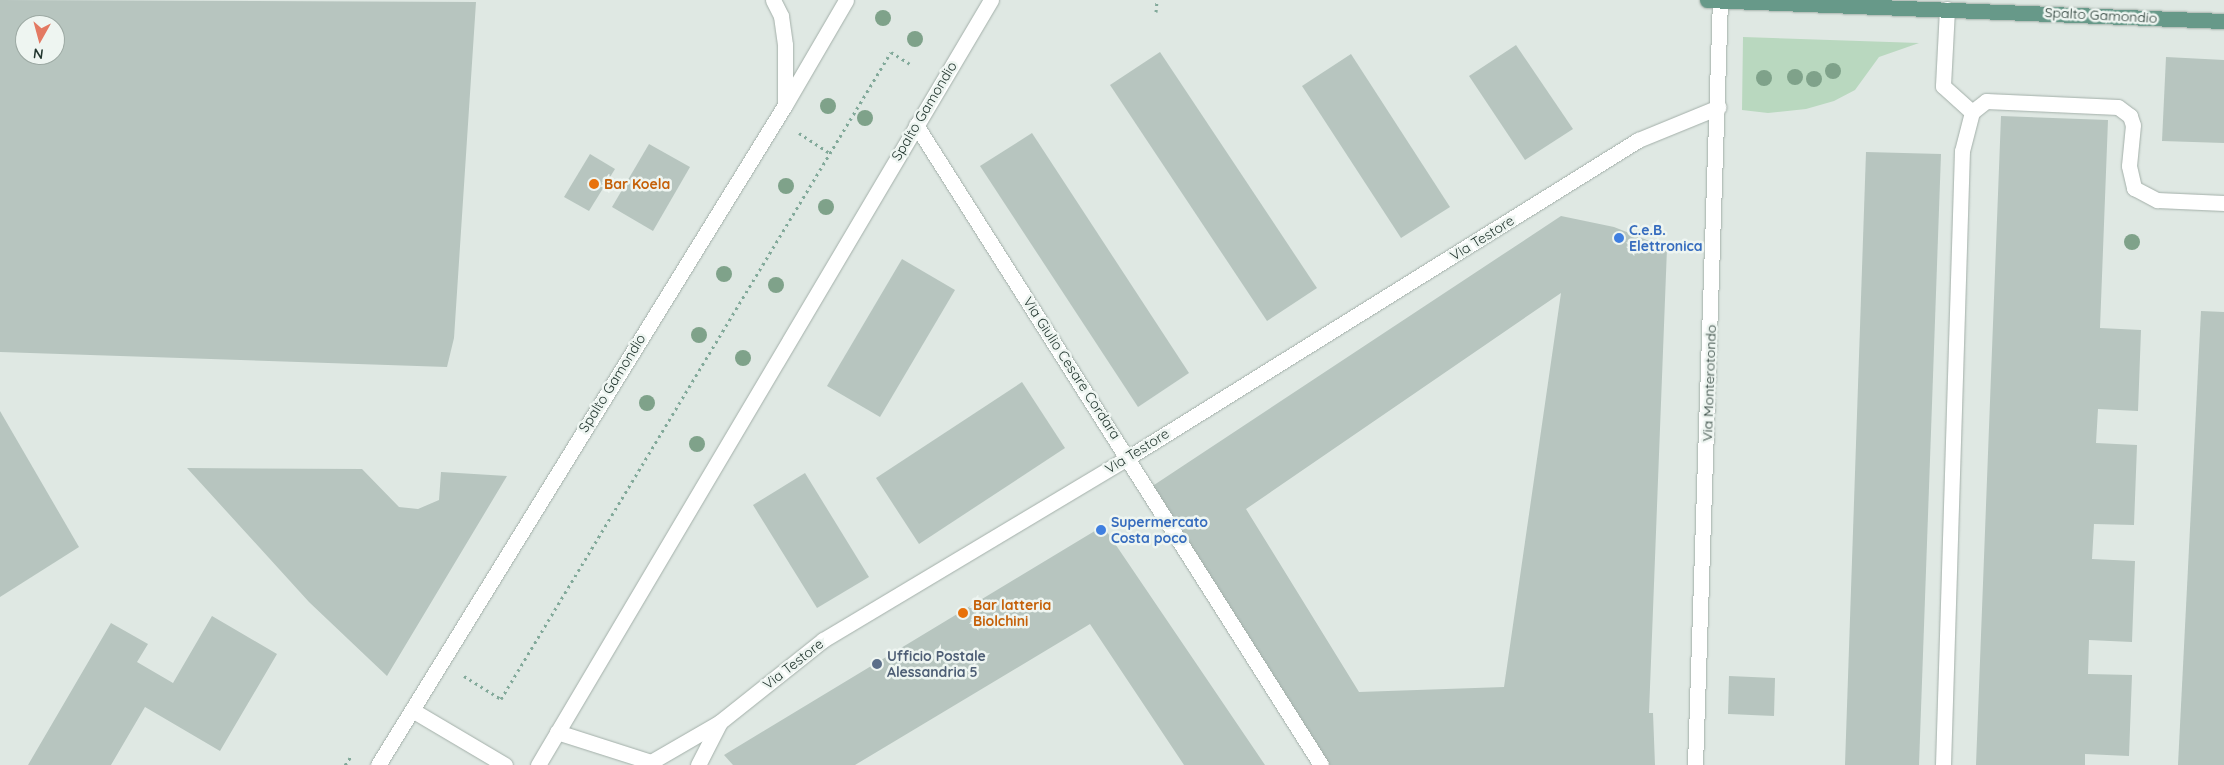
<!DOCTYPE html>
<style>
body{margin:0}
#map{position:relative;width:2224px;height:765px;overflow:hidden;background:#dfe8e3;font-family:Quicksand,sans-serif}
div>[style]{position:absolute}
.green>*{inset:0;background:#b9d8bf}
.building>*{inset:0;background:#b7c5bf}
.path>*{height:3px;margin-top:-1.5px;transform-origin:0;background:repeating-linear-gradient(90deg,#82a99a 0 2.5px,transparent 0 6.5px)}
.roads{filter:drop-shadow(0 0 1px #a3afa9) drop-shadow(0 0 1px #a3afa9)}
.minor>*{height:15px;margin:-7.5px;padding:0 7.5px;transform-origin:7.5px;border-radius:7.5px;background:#fff}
.major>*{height:15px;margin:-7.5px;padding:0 7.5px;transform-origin:7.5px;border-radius:7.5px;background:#679989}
.trees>*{width:16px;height:16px;margin:-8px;border-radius:50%;background:#7fa28a}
.dots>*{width:14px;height:14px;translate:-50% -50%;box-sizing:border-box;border:2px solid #eef5f1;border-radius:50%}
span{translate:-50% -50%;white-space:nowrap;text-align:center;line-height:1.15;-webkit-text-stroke:5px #eef5f1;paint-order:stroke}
.street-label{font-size:14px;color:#22362f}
.food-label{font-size:14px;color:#c56008;font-weight:700}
.left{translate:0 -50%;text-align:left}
.shop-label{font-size:14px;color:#366cbe;font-weight:700}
.service-label{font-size:14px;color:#4e5e75;font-weight:700}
.north{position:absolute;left:15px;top:15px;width:50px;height:50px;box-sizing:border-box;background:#eef5f1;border:1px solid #9ca9a3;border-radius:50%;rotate:187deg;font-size:14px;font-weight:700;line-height:20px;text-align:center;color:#22362f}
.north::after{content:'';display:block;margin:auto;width:18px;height:22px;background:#e37962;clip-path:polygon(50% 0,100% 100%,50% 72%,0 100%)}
</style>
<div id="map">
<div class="green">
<i style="clip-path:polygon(1743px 37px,1919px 43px,1879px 57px,1855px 90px,1834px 101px,1806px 109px,1768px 113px,1742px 110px)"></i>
</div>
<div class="building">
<i style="clip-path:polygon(evenodd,0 0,476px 2px,454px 338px,447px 367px,0 352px,0 0,25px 25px,55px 25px,55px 55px,25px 55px,25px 25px)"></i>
<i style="clip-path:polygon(1516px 45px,1573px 129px,1525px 160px,1469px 76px)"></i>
<i style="clip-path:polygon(1160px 52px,1317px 288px,1267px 321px,1110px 85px)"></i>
<i style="clip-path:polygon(1351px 54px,1450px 207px,1401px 238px,1302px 86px)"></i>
<i style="clip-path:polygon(2166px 57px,2224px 60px,2224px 143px,2162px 141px)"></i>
<i style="clip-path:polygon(2001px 116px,2108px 120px,2100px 328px,2141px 330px,2138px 411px,2098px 409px,2096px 443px,2137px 445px,2134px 525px,2094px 524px,2092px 559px,2135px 561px,2132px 642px,2089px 640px,2088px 674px,2132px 675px,2129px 756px,2085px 754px,2085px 765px,1976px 765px)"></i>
<i style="clip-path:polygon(1032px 133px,1189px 373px,1138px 407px,980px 166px)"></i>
<i style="clip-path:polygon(649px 144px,690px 167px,653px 231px,612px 207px)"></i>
<i style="clip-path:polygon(1866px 152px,1941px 154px,1919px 765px,1845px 765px)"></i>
<i style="clip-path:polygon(590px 154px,615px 169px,589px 211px,564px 197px)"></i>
<i style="clip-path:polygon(evenodd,1561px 216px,1614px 227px,1667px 248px,1649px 713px,1653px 713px,1655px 765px,1327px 765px,1151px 487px,1561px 216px,1561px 293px,1504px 687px,1359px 692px,1246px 509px,1561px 293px)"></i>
<i style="clip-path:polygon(902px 259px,955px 290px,880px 417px,827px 386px)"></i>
<i style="clip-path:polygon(2201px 311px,2224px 312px,2224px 765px,2178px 765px)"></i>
<i style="clip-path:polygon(1022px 382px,1065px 448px,919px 544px,876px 478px)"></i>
<i style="clip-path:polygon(0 411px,79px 547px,0 597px)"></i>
<i style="clip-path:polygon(187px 468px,362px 469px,399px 507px,418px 509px,439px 500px,441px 472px,507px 476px,387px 676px,309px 602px)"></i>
<i style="clip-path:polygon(805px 473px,869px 577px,817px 608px,753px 505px)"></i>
<i style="clip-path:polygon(1103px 526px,1265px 765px,1184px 765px,1090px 624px,855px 765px,733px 765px,724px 755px)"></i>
<i style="clip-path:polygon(212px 616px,277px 654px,220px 751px,145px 707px,111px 765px,28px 765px,111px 623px,148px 644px,137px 662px,173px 683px)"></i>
<i style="clip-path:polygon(1729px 676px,1775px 678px,1774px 716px,1728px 714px)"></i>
</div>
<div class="path">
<i style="left:1156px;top:12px;width:12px;rotate:-85deg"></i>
<i style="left:799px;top:133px;width:37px;rotate:33deg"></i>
<i style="left:464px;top:676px;width:44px;rotate:31.9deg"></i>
<i style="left:501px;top:699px;width:755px;rotate:-58.92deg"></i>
<i style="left:891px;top:52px;width:22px;rotate:32deg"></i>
<i style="left:345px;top:765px;width:12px;rotate:-55deg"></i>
</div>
<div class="roads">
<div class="minor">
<i style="left:773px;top:0;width:18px;rotate:63deg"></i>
<i style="left:781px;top:16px;width:29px;rotate:82deg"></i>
<i style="left:785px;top:45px;width:59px;rotate:90deg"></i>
<i style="left:1947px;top:9px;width:77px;rotate:93deg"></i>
<i style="left:1943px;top:86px;width:39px;rotate:42deg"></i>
<i style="left:1972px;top:112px;width:18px;rotate:-38deg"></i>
<i style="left:1986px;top:101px;width:132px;rotate:2.6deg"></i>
<i style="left:2118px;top:107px;width:15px;rotate:37deg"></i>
<i style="left:2130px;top:116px;width:9px;rotate:72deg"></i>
<i style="left:2133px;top:125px;width:41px;rotate:95.6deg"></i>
<i style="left:2129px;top:166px;width:23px;rotate:77deg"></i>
<i style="left:2134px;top:188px;width:26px;rotate:28deg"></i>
<i style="left:2157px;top:200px;width:67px;rotate:2.6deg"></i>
<i style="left:916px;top:125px;width:757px;rotate:57.67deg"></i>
<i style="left:412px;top:710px;width:108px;rotate:30.6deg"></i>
<i style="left:557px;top:732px;width:99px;rotate:17.7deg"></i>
<i style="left:651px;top:762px;width:80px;rotate:-30.1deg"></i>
<i style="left:720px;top:722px;width:132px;rotate:-38.5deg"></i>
<i style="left:823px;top:640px;width:357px;rotate:-30.9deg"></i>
<i style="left:1129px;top:457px;width:600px;rotate:-31.91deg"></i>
<i style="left:1638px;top:140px;width:87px;rotate:-22.2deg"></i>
<i style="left:378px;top:765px;width:775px;rotate:-58.34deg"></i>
<i style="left:785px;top:105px;width:121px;rotate:-59.8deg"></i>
<i style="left:538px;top:765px;width:889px;rotate:-59.37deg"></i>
<i style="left:698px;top:765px;width:48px;rotate:-62.9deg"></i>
<i style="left:1695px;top:765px;width:765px;rotate:-88.13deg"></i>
<i style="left:1943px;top:765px;width:614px;rotate:-88.23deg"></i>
<i style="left:1962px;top:151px;width:40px;rotate:-75.6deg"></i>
</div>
<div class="major">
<i style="left:1707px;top:0;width:517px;rotate:2.33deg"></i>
</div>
</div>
<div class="trees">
<i style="left:883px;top:18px"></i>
<i style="left:915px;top:39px"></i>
<i style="left:1833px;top:71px"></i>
<i style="left:1795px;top:77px"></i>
<i style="left:1764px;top:78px"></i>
<i style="left:1814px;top:79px"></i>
<i style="left:828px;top:106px"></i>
<i style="left:865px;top:118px"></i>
<i style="left:786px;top:186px"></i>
<i style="left:826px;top:207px"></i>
<i style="left:2132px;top:242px"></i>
<i style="left:724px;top:274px"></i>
<i style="left:776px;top:285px"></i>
<i style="left:699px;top:335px"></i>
<i style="left:743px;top:358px"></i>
<i style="left:647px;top:403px"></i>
<i style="left:697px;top:444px"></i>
</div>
<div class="dots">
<i style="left:594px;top:184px;background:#e8710a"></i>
<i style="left:1619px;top:238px;background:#3f7fe0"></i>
<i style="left:1101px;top:530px;background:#3f7fe0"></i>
<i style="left:963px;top:613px;background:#e8710a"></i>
<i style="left:877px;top:664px;background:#5c6f8a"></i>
</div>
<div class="street-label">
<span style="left:2101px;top:15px;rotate:3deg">Spalto Gamondio</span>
<span style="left:924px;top:111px;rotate:-59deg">Spalto Gamondio</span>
<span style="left:1482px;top:238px;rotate:-32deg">Via Testore</span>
<span style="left:1072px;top:368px;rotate:57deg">Via Giulio Cesare Cordara</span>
<span style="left:612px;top:383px;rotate:-58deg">Spalto Gamondio</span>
<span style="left:1709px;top:383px;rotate:-88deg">Via Monterotondo</span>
<span style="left:1137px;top:451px;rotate:-32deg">Via Testore</span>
<span style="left:793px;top:664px;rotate:-38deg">Via Testore</span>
</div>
<div class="food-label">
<span class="left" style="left:604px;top:184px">Bar Koela</span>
<span class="left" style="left:973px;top:613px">Bar latteria<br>Biolchini</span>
</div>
<div class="shop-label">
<span class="left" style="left:1629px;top:238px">C.e.B.<br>Elettronica</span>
<span class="left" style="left:1111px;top:530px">Supermercato<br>Costa poco</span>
</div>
<div class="service-label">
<span class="left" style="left:887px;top:664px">Ufficio Postale<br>Alessandria 5</span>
</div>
<div class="north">N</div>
</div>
